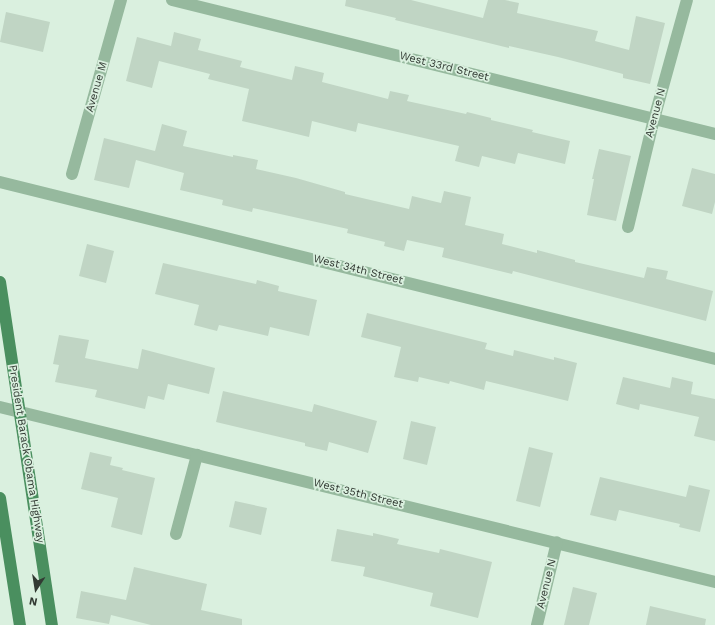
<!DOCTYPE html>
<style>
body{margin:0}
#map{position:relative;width:715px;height:625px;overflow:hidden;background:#daf0df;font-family:"Work Sans",sans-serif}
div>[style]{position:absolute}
.building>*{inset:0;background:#c0d5c4}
.minor>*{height:12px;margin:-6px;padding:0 6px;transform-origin:6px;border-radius:6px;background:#96b99e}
.major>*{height:12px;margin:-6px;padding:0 6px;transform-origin:6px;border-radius:6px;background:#4a8f5f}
span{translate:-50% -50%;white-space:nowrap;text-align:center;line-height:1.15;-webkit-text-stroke:3.5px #daf0df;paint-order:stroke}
.street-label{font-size:11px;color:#323a33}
.north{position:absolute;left:16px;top:569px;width:40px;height:40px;-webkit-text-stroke:3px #daf0df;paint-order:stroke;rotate:192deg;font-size:11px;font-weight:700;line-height:16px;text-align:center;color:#323a33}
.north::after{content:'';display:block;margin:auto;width:14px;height:18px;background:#323a33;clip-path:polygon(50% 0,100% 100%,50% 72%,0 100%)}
</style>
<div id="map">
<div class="building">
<i style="clip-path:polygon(346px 0,411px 0,483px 18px,488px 0,505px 0,519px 3px,517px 13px,598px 31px,595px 41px,629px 50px,636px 16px,665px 23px,650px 84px,623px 78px,623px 74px,558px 57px,509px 46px,509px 48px,395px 20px,396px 18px,345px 6px)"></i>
<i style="clip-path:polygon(6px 12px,50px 22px,43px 52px,0 42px)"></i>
<i style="clip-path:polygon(174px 32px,201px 39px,198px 50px,242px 61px,240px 67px,292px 80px,295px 66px,324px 73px,322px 82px,388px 99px,390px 91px,409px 95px,407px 101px,466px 114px,467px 112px,491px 118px,491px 120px,533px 130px,532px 132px,570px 141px,565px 164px,518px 153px,515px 164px,482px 156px,479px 167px,455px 161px,459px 146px,358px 123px,356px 132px,312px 121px,309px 137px,242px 121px,249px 89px,208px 79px,210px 74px,159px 61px,152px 88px,126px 81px,137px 37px,171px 46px)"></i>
<i style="clip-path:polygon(162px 124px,187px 131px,183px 146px,233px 157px,233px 155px,258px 160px,256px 169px,296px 178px,345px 192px,345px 194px,409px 209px,412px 196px,441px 203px,444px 191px,471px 197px,465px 225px,504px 234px,502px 244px,537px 253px,537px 250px,575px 260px,575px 262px,644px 278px,647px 267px,668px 271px,666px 279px,713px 291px,706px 321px,513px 271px,512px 274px,442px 257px,444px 248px,407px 240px,404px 251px,384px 246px,385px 242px,347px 233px,348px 229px,253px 208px,252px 212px,222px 205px,223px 200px,180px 190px,184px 173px,136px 160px,129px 188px,94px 180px,104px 138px,155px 151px)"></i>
<i style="clip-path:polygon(599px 149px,631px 156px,616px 221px,587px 215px,594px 179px,592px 179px)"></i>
<i style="clip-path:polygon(692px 168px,715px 174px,715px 202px,712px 214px,682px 206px)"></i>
<i style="clip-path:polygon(87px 244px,114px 251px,106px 283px,79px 276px)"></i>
<i style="clip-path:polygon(163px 263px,256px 284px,257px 280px,279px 286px,278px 291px,317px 300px,309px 336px,270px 327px,268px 336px,219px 325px,217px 331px,194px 325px,199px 305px,155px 294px)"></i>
<i style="clip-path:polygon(367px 313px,487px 343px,485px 349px,513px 356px,514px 350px,554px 360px,554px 357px,577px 363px,568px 401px,486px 381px,484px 390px,450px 381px,449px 384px,419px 377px,418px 382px,394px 377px,401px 347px,361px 337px)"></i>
<i style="clip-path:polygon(59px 335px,89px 340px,85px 358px,138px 369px,142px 349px,215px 368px,209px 394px,168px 384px,164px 400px,148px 396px,145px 409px,95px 397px,97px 390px,55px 382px,59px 365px,53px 364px)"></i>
<i style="clip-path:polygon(623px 377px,670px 388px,672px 377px,693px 382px,691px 394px,715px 399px,715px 441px,694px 436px,699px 417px,640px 404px,639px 410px,616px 404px)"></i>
<i style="clip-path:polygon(223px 391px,312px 412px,314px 404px,377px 421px,368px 453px,329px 442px,327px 451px,305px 446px,305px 443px,216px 422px)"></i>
<i style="clip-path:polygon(411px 421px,436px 427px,427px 465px,403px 459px)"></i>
<i style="clip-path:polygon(529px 447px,553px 453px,540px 507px,516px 501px)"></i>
<i style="clip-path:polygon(90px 452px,112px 457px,110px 465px,123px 468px,122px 470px,155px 478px,142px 535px,111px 527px,118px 498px,81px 489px)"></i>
<i style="clip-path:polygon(600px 477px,686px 497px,689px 485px,710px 490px,700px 532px,679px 527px,680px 524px,619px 510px,616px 521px,590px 515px)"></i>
<i style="clip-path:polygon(235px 501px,267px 508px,261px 535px,229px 527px)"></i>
<i style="clip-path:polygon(337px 529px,373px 536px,373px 533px,399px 539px,397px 544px,439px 553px,440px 549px,492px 562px,478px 618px,430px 606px,433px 593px,363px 576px,365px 567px,331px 561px)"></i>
<i style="clip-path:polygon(134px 567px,207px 584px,201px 610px,242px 619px,242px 625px,151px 625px,111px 615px,109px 624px,76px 618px,81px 591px,126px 600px)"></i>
<i style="clip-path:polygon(573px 587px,597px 593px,589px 625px,564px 625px)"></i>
<i style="clip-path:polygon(650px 606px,706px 619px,705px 625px,646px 625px)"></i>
</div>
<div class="minor">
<i style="left:172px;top:0;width:559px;rotate:13.86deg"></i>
<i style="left:72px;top:174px;width:181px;rotate:-74.3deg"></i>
<i style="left:0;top:182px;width:737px;rotate:13.9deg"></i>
<i style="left:628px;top:227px;width:111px;rotate:-76.5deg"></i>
<i style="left:654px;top:119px;width:123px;rotate:-74.5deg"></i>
<i style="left:0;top:407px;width:736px;rotate:13.75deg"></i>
<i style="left:176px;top:534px;width:82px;rotate:-75.1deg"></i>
<i style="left:537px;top:625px;width:85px;rotate:-76.5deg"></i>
</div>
<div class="major">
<i style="left:0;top:282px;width:347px;rotate:81.4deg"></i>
<i style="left:0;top:498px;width:129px;rotate:81.1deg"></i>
</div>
<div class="street-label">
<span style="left:444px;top:67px;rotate:14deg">West 33rd Street</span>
<span style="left:97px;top:87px;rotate:-74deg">Avenue M</span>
<span style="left:656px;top:113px;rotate:-75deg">Avenue N</span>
<span style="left:358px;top:270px;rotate:14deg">West 34th Street</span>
<span style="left:26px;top:454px;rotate:81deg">President Barack Obama Highway</span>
<span style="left:358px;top:494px;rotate:14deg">West 35th Street</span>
<span style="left:547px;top:584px;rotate:-76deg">Avenue N</span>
</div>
<div class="north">N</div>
</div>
